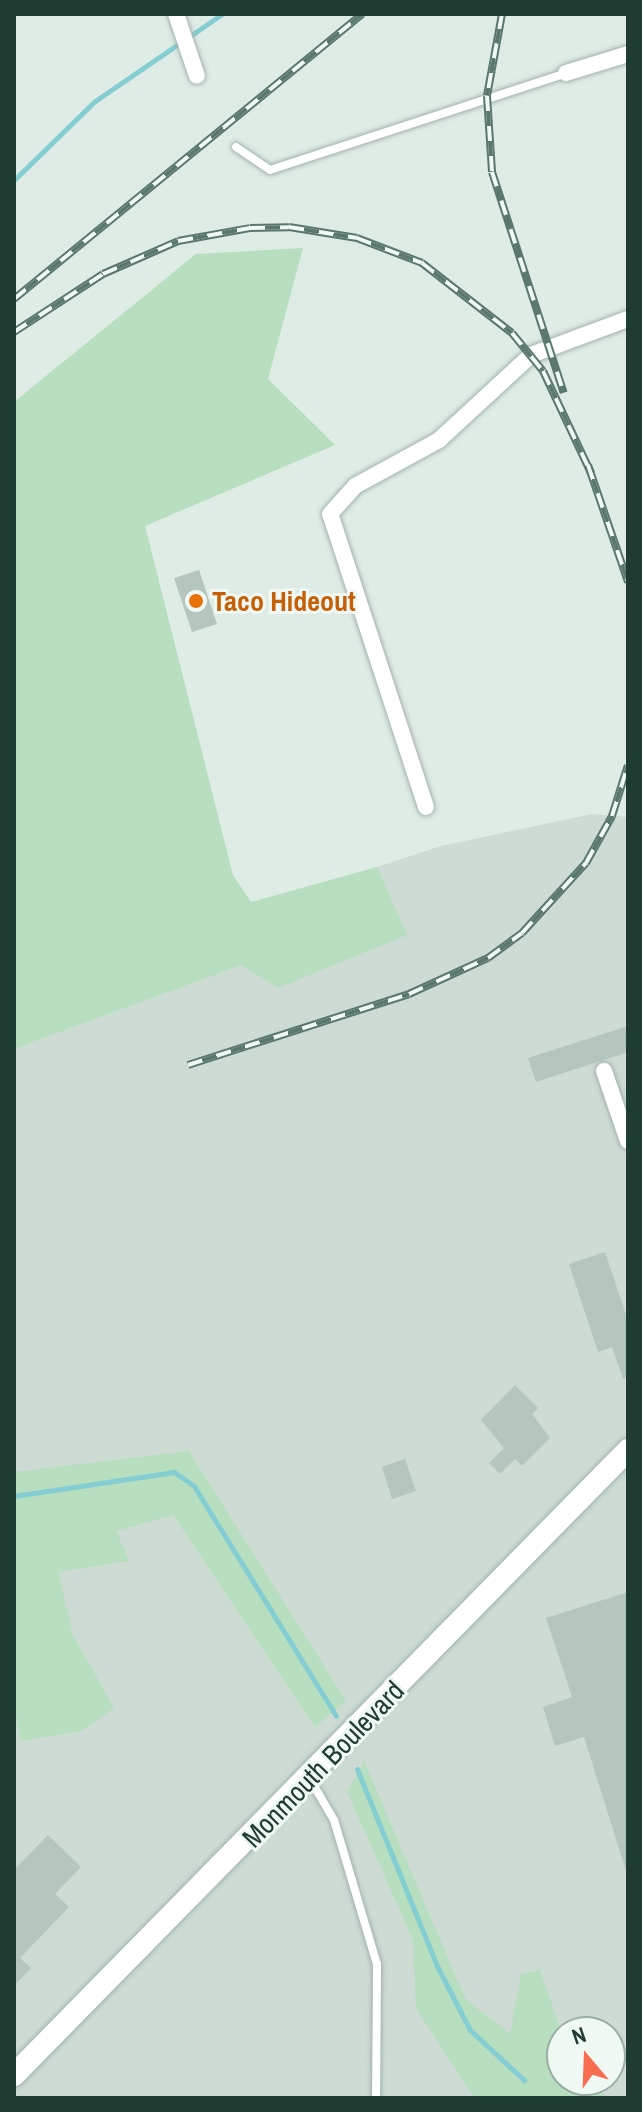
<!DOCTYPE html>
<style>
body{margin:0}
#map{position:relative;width:642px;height:2112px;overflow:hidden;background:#dfebe5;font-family:"Archivo Narrow",sans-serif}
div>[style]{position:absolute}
.built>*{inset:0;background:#cddbd4}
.green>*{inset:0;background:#b7debe}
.stream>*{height:5px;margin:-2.5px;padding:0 2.5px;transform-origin:2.5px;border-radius:2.5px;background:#84cdd3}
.building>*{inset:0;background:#b4c6be}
.roads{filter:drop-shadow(0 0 2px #a2b3ac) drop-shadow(0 0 2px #a2b3ac)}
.service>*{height:8px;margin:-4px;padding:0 4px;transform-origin:4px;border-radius:4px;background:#fff}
.minor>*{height:16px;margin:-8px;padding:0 8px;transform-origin:8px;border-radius:8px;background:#fff}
.tertiary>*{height:22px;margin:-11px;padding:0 11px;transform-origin:11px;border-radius:11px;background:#fff}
.rail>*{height:8px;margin-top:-4px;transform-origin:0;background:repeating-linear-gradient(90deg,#f0f8f3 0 15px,#5a786e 0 30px);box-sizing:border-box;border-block:2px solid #5a786e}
.dots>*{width:22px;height:22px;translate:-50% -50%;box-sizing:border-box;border:4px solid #f0f8f3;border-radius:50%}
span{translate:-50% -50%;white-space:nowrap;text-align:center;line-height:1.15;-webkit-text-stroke:6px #f0f8f3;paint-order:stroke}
.food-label{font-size:28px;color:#c56008;font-weight:700}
.left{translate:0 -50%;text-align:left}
.street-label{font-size:28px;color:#1f3c32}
.frame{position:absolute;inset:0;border:16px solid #1f3c32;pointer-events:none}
.north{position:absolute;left:546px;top:2016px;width:80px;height:80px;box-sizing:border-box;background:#f0f8f3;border:2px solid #9cada6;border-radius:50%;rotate:341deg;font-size:22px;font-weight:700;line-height:32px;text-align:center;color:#1f3c32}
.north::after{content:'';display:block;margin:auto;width:28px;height:36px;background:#f86d50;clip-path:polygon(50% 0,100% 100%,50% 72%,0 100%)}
</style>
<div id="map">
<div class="built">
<i style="clip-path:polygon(evenodd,592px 814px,628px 817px,628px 2098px,14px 2098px,14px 1049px,242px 965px,377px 867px,441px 846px,592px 814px,562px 2032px,610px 2032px,610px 2080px,562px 2080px,562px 2032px)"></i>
</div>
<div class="green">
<i style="clip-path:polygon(303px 248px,268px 379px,335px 445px,145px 526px,233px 875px,251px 902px,377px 867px,407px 935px,278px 988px,242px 965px,14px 1049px,14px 402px,196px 254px)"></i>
<i style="clip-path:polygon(189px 1451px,346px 1701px,315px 1727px,173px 1515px,116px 1531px,129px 1561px,58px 1572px,73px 1635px,114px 1708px,81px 1731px,21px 1741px,14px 1703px,14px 1472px)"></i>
<i style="clip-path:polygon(364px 1761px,466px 2000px,510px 2034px,521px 1974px,540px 1970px,562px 2033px,562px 2080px,586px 2080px,609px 2098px,477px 2098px,471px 2093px,416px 2008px,413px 1940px,347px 1792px)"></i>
</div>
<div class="stream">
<i style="left:14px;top:180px;width:113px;rotate:-44.3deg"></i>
<i style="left:95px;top:101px;width:154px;rotate:-34.4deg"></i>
<i style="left:14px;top:1496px;width:162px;rotate:-8.5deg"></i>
<i style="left:174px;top:1472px;width:24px;rotate:35deg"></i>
<i style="left:194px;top:1486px;width:270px;rotate:58.3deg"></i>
<i style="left:357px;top:1769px;width:213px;rotate:67.9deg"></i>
<i style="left:437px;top:1966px;width:72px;rotate:62.7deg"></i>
<i style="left:470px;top:2030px;width:74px;rotate:42.8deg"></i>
</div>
<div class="building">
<i style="clip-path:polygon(199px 570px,217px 624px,192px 632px,174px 578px)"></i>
<i style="clip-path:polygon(628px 1026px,628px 1052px,536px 1082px,528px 1058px)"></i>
<i style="clip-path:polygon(605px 1252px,628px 1321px,628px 1377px,623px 1379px,612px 1347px,598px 1352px,569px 1264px)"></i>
<i style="clip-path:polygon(515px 1385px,538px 1408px,532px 1414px,550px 1438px,522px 1466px,515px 1459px,500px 1474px,489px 1463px,504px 1448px,481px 1420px)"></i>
<i style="clip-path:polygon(405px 1459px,416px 1491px,392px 1499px,382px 1467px)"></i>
<i style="clip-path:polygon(628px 1592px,628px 1874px,627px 1874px,584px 1737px,555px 1746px,543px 1707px,572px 1697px,546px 1618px)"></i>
<i style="clip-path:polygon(48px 1835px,81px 1867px,55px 1894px,69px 1907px,20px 1958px,31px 1968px,14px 1986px,14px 1870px)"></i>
</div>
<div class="roads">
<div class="service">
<i style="left:236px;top:147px;width:41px;rotate:34.1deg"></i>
<i style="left:270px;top:170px;width:311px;rotate:-18.1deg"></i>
<i style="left:310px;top:1779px;width:48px;rotate:59.7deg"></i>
<i style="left:334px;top:1820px;width:150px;rotate:73.4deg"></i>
<i style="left:377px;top:1964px;width:134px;rotate:90.4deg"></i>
</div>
<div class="minor">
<i style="left:176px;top:14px;width:65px;rotate:71.3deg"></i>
<i style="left:566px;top:73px;width:65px;rotate:-17deg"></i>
<i style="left:426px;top:807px;width:308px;rotate:-108.1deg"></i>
<i style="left:330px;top:514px;width:38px;rotate:-48deg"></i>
<i style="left:355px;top:486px;width:96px;rotate:-28.7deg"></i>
<i style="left:439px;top:440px;width:125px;rotate:-42.7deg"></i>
<i style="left:531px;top:355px;width:103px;rotate:-20.4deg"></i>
<i style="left:604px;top:1071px;width:74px;rotate:71.1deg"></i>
</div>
<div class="tertiary">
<i style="left:14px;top:2075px;width:876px;rotate:-45.51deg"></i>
</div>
</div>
<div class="rail">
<i style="left:502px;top:14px;width:83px;rotate:100.4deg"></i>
<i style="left:487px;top:96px;width:76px;rotate:86.2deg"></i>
<i style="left:492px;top:172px;width:232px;rotate:72deg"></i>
<i style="left:14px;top:299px;width:450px;rotate:-39.3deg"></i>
<i style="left:14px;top:332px;width:106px;rotate:-33.1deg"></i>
<i style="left:103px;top:274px;width:82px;rotate:-23.7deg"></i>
<i style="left:178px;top:241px;width:73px;rotate:-10.2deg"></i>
<i style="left:250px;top:228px;width:39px;rotate:-1deg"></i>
<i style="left:289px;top:227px;width:69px;rotate:9.2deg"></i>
<i style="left:357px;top:238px;width:70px;rotate:21deg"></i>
<i style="left:422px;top:263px;width:114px;rotate:37.9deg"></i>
<i style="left:512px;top:333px;width:49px;rotate:50.8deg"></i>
<i style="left:543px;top:371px;width:113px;rotate:64.8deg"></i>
<i style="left:588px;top:465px;width:124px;rotate:71.1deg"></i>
<i style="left:188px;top:1065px;width:232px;rotate:-17.8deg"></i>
<i style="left:409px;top:994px;width:87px;rotate:-24.5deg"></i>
<i style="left:488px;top:958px;width:42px;rotate:-36.3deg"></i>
<i style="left:522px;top:933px;width:95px;rotate:-47.6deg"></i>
<i style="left:586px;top:863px;width:54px;rotate:-61deg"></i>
<i style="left:612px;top:816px;width:53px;rotate:-72.6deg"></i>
</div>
<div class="dots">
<i style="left:196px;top:601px;background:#e8710a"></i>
</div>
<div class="food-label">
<span class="left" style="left:212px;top:601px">Taco Hideout</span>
</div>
<div class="street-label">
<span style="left:323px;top:1764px;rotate:-46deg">Monmouth Boulevard</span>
</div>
<div class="frame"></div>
<div class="north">N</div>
</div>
